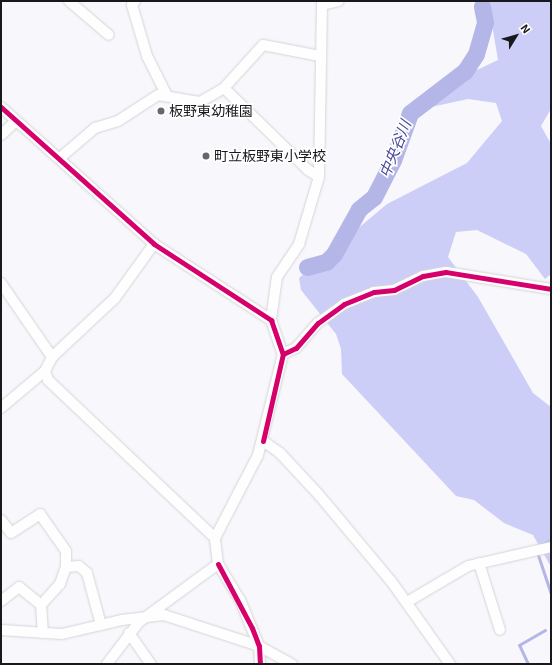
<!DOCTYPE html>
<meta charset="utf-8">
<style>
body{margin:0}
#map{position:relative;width:552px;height:665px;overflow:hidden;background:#f7f7fc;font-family:"Exo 2","Noto Sans JP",sans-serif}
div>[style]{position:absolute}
.forest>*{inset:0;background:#cdcef7}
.stream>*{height:3px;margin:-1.5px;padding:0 1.5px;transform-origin:1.5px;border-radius:1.5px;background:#b4b6e7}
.river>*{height:17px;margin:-8.5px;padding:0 8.5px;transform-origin:8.5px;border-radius:8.5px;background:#b4b6e7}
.roads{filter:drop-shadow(0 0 1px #d5d5d8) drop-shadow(0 0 1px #d5d5d8)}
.minor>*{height:10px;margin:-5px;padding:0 5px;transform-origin:5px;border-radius:5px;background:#fefeff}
.cycleway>*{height:5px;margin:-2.5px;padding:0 2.5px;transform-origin:2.5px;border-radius:2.5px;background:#d6006c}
.dots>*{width:11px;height:11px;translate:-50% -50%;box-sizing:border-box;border:2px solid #fff;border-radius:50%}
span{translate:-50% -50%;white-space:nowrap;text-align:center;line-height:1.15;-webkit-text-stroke:3.5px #fff;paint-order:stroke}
.poi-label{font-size:14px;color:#19191d}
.left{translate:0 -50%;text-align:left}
.water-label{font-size:15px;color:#4b489a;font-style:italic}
.frame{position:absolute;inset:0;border:2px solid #19191d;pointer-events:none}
.north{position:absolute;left:496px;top:16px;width:40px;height:40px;-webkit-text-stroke:3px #fff;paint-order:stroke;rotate:53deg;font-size:11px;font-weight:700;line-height:16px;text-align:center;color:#19191d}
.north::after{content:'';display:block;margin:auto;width:14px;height:18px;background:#19191d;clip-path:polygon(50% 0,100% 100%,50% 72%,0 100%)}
</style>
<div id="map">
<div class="forest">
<i style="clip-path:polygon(488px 1px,551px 1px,551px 109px,541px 126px,551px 144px,551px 274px,545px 279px,526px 254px,477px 230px,456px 232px,448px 257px,478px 297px,533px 393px,551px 407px,551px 567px,533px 535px,504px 523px,474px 500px,456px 496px,342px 374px,341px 349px,336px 334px,301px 290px,299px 278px,387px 204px,467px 163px,502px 121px,496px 103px,468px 99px,431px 107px,428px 93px,498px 60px)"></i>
</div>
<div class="stream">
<i style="left:540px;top:545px;width:12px;rotate:-24deg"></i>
<i style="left:537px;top:552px;width:44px;rotate:71.6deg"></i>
<i style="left:528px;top:664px;width:21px;rotate:-115deg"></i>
<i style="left:519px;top:645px;width:30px;rotate:-30deg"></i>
</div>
<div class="river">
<i style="left:307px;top:267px;width:20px;rotate:-15deg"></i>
<i style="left:326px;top:262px;width:11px;rotate:-45deg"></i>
<i style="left:334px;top:254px;width:51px;rotate:-60.9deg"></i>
<i style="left:359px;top:209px;width:19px;rotate:-39deg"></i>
<i style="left:374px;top:197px;width:42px;rotate:-62.8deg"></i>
<i style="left:393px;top:160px;width:50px;rotate:-70.1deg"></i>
<i style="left:410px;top:113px;width:69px;rotate:-37.4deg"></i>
<i style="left:465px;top:71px;width:20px;rotate:-57deg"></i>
<i style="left:476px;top:54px;width:33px;rotate:-74deg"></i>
<i style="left:485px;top:22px;width:16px;rotate:-101deg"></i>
</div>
<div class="roads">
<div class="minor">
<i style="left:69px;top:1px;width:52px;rotate:40.4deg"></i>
<i style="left:135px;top:1px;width:5px;rotate:127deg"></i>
<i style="left:132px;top:5px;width:53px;rotate:73.6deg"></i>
<i style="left:147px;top:56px;width:42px;rotate:63.4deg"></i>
<i style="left:322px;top:5px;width:17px;rotate:-13deg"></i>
<i style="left:1px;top:107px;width:205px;rotate:41.8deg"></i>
<i style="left:154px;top:244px;width:140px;rotate:33deg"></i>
<i style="left:271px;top:320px;width:36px;rotate:71deg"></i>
<i style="left:1px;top:135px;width:19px;rotate:-43deg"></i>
<i style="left:61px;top:157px;width:45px;rotate:-40.5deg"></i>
<i style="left:95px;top:128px;width:24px;rotate:-17deg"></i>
<i style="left:118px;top:121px;width:48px;rotate:-33deg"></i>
<i style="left:158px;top:95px;width:43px;rotate:9.5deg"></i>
<i style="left:200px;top:102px;width:28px;rotate:-30deg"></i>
<i style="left:319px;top:177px;width:13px;rotate:-148deg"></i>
<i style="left:308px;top:170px;width:117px;rotate:-135.7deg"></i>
<i style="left:224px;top:88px;width:58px;rotate:-47.8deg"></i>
<i style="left:263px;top:45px;width:58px;rotate:10.9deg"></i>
<i style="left:1px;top:283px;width:90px;rotate:55.4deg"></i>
<i style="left:271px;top:320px;width:43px;rotate:-82.1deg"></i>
<i style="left:277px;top:277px;width:40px;rotate:-56deg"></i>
<i style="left:299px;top:244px;width:70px;rotate:-73.4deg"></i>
<i style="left:319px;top:177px;width:176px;rotate:-89deg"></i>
<i style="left:45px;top:371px;width:9px;rotate:72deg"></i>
<i style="left:48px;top:380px;width:230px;rotate:43.4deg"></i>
<i style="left:1px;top:408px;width:57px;rotate:-40.1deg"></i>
<i style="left:45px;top:371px;width:16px;rotate:-63deg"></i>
<i style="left:52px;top:357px;width:86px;rotate:-43.1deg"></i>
<i style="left:115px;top:298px;width:67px;rotate:-54.2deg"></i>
<i style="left:263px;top:441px;width:21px;rotate:35deg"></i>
<i style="left:280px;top:453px;width:57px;rotate:47.1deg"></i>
<i style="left:319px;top:495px;width:112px;rotate:50.1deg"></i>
<i style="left:391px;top:581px;width:102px;rotate:54.6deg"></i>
<i style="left:1px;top:520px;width:16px;rotate:52deg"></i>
<i style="left:11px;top:533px;width:35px;rotate:-33deg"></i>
<i style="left:40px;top:514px;width:45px;rotate:54.9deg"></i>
<i style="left:66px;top:551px;width:16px;rotate:90deg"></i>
<i style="left:66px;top:567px;width:13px;rotate:-4deg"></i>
<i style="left:79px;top:566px;width:11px;rotate:41deg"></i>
<i style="left:87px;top:573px;width:54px;rotate:74.9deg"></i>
<i style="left:479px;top:563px;width:70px;rotate:72.6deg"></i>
<i style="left:1px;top:601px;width:23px;rotate:-38deg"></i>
<i style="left:19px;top:587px;width:28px;rotate:39deg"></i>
<i style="left:41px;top:605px;width:28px;rotate:86deg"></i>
<i style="left:407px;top:602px;width:71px;rotate:-30.5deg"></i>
<i style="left:468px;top:566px;width:85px;rotate:-12.9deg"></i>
<i style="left:41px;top:605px;width:28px;rotate:-48deg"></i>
<i style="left:60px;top:584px;width:18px;rotate:-71deg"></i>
<i style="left:1px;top:630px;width:61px;rotate:3.8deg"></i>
<i style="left:62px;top:634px;width:62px;rotate:-13.1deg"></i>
<i style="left:122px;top:620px;width:42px;rotate:-6.8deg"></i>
<i style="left:164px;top:615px;width:100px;rotate:18.1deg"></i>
<i style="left:259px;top:646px;width:38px;rotate:29deg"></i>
<i style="left:129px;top:633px;width:38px;rotate:55deg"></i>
<i style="left:107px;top:664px;width:53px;rotate:-52.7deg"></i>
<i style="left:139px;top:622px;width:98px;rotate:-36.3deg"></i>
<i style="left:260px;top:664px;width:18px;rotate:-93deg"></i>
<i style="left:259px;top:646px;width:50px;rotate:-112.4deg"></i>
<i style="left:240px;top:600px;width:42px;rotate:-121.4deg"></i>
<i style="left:218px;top:564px;width:26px;rotate:-97deg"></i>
<i style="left:215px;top:538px;width:93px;rotate:-62.6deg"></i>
<i style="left:258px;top:455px;width:104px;rotate:-76.1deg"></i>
<i style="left:283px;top:354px;width:14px;rotate:-25deg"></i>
<i style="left:296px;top:348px;width:33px;rotate:-49deg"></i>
<i style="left:318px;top:323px;width:32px;rotate:-36deg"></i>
<i style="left:344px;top:304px;width:32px;rotate:-22deg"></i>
<i style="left:374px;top:292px;width:20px;rotate:-6deg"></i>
<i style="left:394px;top:290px;width:32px;rotate:-26deg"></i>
<i style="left:423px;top:276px;width:23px;rotate:-10deg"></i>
<i style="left:446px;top:272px;width:106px;rotate:9.2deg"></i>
</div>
</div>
<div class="cycleway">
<i style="left:1px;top:107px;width:205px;rotate:41.8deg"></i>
<i style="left:154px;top:244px;width:140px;rotate:33deg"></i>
<i style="left:271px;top:320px;width:36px;rotate:71deg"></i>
<i style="left:263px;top:441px;width:89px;rotate:-77.1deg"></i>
<i style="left:283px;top:354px;width:14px;rotate:-25deg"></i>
<i style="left:296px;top:348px;width:33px;rotate:-49deg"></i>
<i style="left:318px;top:323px;width:32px;rotate:-36deg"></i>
<i style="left:344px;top:304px;width:32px;rotate:-22deg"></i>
<i style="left:374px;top:292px;width:20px;rotate:-6deg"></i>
<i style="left:394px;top:290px;width:32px;rotate:-26deg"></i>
<i style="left:423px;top:276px;width:23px;rotate:-10deg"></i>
<i style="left:446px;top:272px;width:106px;rotate:9.2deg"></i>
<i style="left:218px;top:564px;width:72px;rotate:62deg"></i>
<i style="left:252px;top:628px;width:19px;rotate:69deg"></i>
<i style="left:259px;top:646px;width:18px;rotate:87deg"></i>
</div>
<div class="dots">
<i style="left:161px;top:111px;background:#67676b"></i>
<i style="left:206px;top:156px;background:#67676b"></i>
</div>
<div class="poi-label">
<span class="left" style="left:169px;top:111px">板野東幼稚園</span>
<span class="left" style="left:214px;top:156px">町立板野東小学校</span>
</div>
<div class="water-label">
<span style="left:395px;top:149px;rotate:-68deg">中央谷川</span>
</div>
<div class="frame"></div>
<div class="north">N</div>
</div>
